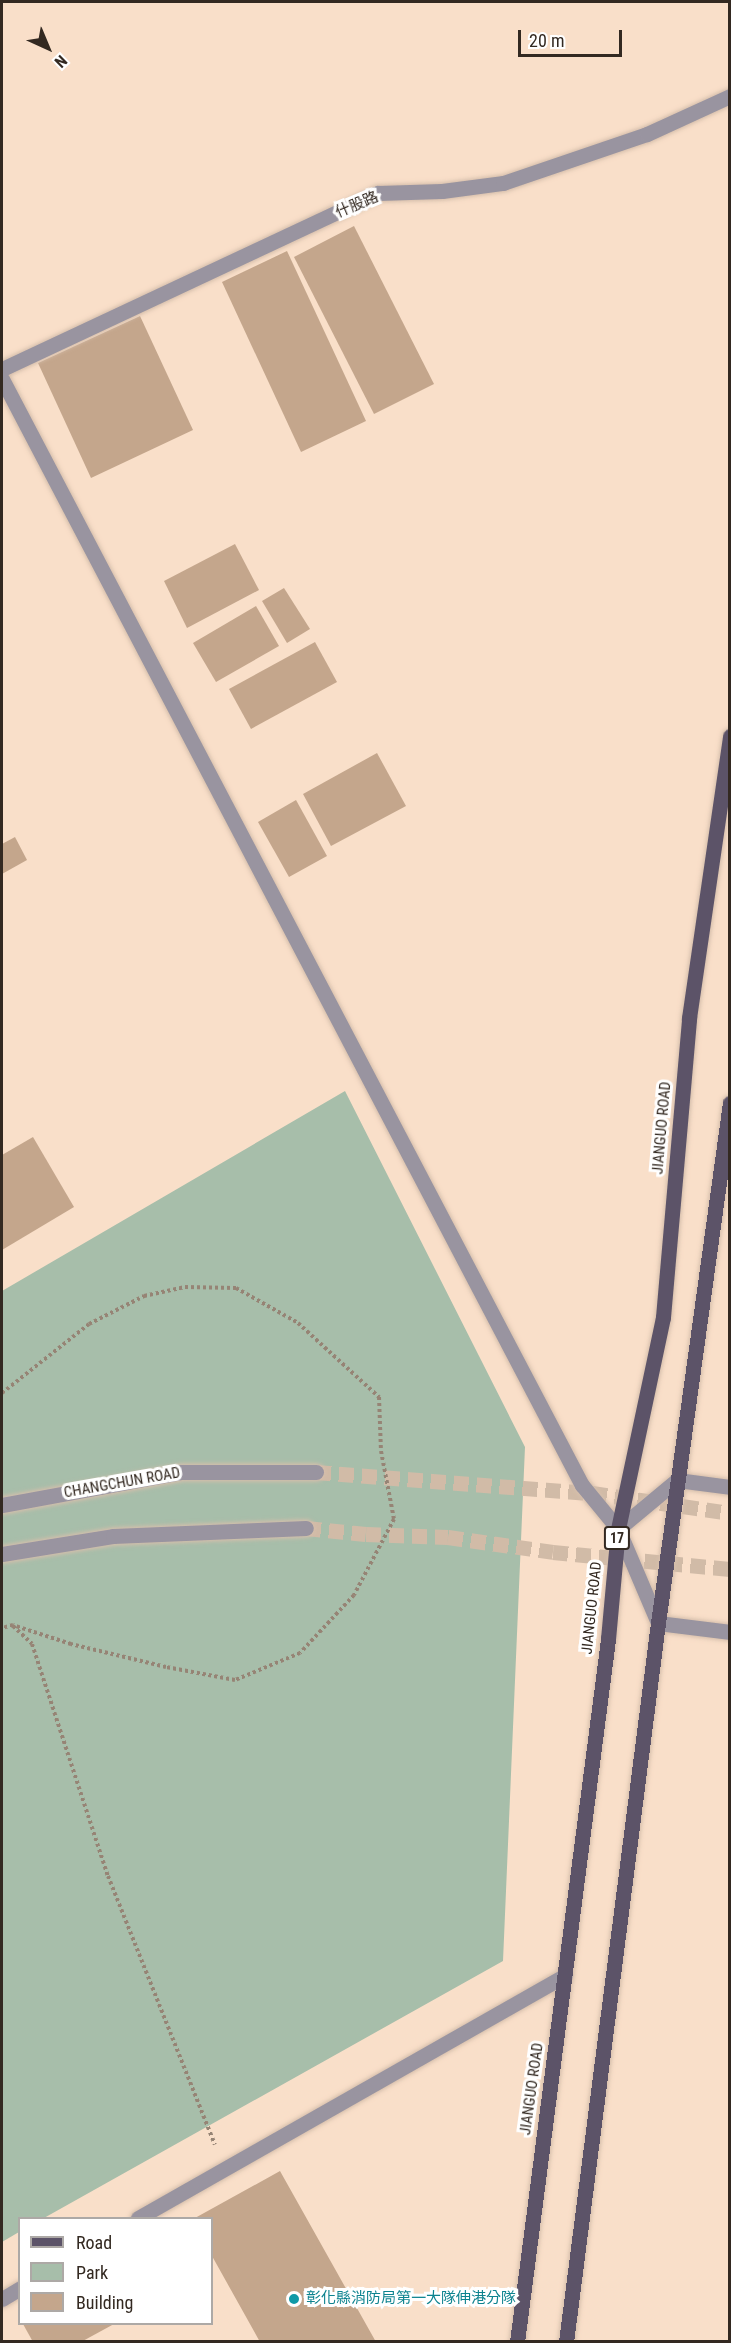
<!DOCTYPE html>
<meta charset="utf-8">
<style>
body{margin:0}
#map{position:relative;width:731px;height:2343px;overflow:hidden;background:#f9dfc9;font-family:"Roboto Condensed","Noto Sans TC",sans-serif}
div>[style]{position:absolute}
.green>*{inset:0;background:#a7beaa}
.building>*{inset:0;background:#c4a68c}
.minor-tunnel>*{height:15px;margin-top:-7.5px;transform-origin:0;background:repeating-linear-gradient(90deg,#d1bba7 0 15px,transparent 0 23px)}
.path>*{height:4px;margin-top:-2px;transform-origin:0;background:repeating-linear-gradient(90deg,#968475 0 3px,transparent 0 6px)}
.roads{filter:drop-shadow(0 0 2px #d5beab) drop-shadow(0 0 2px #d5beab)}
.minor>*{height:15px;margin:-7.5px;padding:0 7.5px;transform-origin:7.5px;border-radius:7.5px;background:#9994a0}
.major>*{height:15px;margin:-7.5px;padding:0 7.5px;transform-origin:7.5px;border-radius:7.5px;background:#5c5368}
.dots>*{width:16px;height:16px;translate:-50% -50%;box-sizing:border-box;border:3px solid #fff;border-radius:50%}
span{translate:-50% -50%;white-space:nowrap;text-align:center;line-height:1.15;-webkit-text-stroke:6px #fff;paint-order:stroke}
.shield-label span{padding:2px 4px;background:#fff;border:2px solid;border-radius:4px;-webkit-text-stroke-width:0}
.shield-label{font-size:14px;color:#332921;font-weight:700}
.street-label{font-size:15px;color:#332921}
.culture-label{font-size:15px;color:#0d838f}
.left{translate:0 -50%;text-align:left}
.frame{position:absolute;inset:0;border:3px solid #332921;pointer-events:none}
.legend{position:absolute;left:18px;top:2217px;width:195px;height:108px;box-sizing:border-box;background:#fff;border:2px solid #ada9a6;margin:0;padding:8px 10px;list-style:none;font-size:18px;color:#332921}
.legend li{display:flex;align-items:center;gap:12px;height:30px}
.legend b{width:30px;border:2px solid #ada9a6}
.north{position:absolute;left:18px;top:18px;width:60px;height:60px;-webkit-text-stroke:4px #fff;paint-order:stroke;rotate:136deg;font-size:16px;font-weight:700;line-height:24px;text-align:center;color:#332921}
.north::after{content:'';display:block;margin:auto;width:21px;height:27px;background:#332921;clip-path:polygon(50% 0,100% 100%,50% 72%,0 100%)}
.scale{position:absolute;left:518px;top:30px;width:104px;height:27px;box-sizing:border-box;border:3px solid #332921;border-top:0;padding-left:8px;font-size:18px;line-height:21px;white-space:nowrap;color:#332921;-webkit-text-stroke:4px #fff;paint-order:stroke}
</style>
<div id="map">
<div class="green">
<i style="clip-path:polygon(345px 1091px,525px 1447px,503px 1961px,44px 2218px,20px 2218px,19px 2232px,2px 2242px,2px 1291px)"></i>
</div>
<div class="building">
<i style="clip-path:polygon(354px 226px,434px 384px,374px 414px,294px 257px)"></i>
<i style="clip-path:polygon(287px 251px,366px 421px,301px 452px,222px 282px)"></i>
<i style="clip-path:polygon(140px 316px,193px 430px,91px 478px,38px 363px)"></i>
<i style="clip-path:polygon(235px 544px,259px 590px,187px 628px,164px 581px)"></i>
<i style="clip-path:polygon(284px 588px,310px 629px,287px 643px,262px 601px)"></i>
<i style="clip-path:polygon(256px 606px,279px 646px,216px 682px,193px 643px)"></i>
<i style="clip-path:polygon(315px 642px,337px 682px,251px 729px,229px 689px)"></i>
<i style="clip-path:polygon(377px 753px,406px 806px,331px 846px,303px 794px)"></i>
<i style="clip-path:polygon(296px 800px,327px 856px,289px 877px,258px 822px)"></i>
<i style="clip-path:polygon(15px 837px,27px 860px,2px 874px,2px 844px)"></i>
<i style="clip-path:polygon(33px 1137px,74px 1207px,2px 1250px,2px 1155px)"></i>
<i style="clip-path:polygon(280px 2171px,376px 2342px,260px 2342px,212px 2256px,212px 2218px,195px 2218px)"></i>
<i style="clip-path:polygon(23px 2324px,114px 2324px,81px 2342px,33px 2342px)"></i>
</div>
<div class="minor-tunnel">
<i style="left:316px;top:1472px;width:277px;rotate:4.4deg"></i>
<i style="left:592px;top:1493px;width:139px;rotate:8.2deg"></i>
<i style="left:306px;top:1528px;width:60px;rotate:5.7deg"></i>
<i style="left:366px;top:1534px;width:82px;rotate:2.1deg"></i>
<i style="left:448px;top:1537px;width:106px;rotate:8.1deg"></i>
<i style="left:553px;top:1552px;width:178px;rotate:5.5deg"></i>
</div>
<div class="path">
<i style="left:2px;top:1393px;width:111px;rotate:-38.4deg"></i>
<i style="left:89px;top:1324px;width:62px;rotate:-27deg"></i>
<i style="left:144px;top:1296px;width:42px;rotate:-12.4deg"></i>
<i style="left:185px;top:1287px;width:51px;rotate:1.1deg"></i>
<i style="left:236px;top:1288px;width:71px;rotate:29.4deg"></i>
<i style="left:298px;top:1323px;width:110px;rotate:42.4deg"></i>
<i style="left:379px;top:1397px;width:54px;rotate:87.9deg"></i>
<i style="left:381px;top:1451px;width:69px;rotate:79.2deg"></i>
<i style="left:394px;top:1519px;width:86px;rotate:117.8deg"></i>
<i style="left:354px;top:1595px;width:79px;rotate:133deg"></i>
<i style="left:300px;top:1653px;width:70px;rotate:157.4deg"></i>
<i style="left:235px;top:1680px;width:70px;rotate:-169.3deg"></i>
<i style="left:166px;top:1667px;width:98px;rotate:-166.4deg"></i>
<i style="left:71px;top:1644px;width:61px;rotate:-161.9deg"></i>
<i style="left:13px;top:1625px;width:11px;rotate:165deg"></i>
<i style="left:13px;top:1626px;width:26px;rotate:43deg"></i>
<i style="left:32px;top:1644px;width:244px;rotate:71.9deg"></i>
<i style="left:108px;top:1876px;width:289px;rotate:68.3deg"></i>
</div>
<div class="roads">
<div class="minor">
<i style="left:2px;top:369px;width:415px;rotate:-25.1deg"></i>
<i style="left:378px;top:193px;width:64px;rotate:-1.8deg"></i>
<i style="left:442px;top:191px;width:62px;rotate:-7.5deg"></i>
<i style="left:503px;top:183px;width:152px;rotate:-18.8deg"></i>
<i style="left:647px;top:134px;width:91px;rotate:-24.6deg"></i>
<i style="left:2px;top:379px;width:1249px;rotate:62.33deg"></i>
<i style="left:582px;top:1485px;width:57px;rotate:50.7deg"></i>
<i style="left:618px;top:1529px;width:77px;rotate:-39.7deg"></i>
<i style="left:677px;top:1480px;width:53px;rotate:7.5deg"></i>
<i style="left:2px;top:1505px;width:183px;rotate:-10.4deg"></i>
<i style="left:182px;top:1472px;width:134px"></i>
<i style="left:618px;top:1529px;width:102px;rotate:66.9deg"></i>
<i style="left:658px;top:1623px;width:73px;rotate:7.1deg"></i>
<i style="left:2px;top:1554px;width:112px;rotate:-9.2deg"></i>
<i style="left:113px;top:1536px;width:193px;rotate:-2.4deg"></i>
<i style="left:138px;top:2218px;width:491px;rotate:-29.6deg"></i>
<i style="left:2px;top:2299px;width:21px;rotate:-31deg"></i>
</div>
<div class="major">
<i style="left:517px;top:2342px;width:709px;rotate:-82.62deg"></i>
<i style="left:608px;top:1639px;width:110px;rotate:-84.8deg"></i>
<i style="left:618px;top:1529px;width:217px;rotate:-78deg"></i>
<i style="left:663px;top:1317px;width:300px;rotate:-85deg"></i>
<i style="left:689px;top:1018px;width:285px;rotate:-81.7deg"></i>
<i style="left:566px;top:2342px;width:725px;rotate:-82.71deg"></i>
<i style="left:658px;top:1623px;width:525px;rotate:-82.12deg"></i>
</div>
</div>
<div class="dots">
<i style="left:294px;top:2299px;background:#0f9aa8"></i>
</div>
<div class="shield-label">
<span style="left:617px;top:1538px">17</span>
</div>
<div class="street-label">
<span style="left:357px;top:205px;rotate:-23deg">什股路</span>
<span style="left:662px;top:1128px;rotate:-85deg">JIANGUO ROAD</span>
<span style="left:122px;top:1483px;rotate:-10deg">CHANGCHUN ROAD</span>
<span style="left:592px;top:1608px;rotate:-84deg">JIANGUO ROAD</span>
<span style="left:532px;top:2089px;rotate:-82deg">JIANGUO ROAD</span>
</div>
<div class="culture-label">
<span class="left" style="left:306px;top:2299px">彰化縣消防局第一大隊伸港分隊</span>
</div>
<div class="frame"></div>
<ul class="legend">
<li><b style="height:8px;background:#5c5368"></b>Road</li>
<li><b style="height:16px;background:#a7beaa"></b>Park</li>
<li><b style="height:16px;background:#c4a68c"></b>Building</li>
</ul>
<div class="north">N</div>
<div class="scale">20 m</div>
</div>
